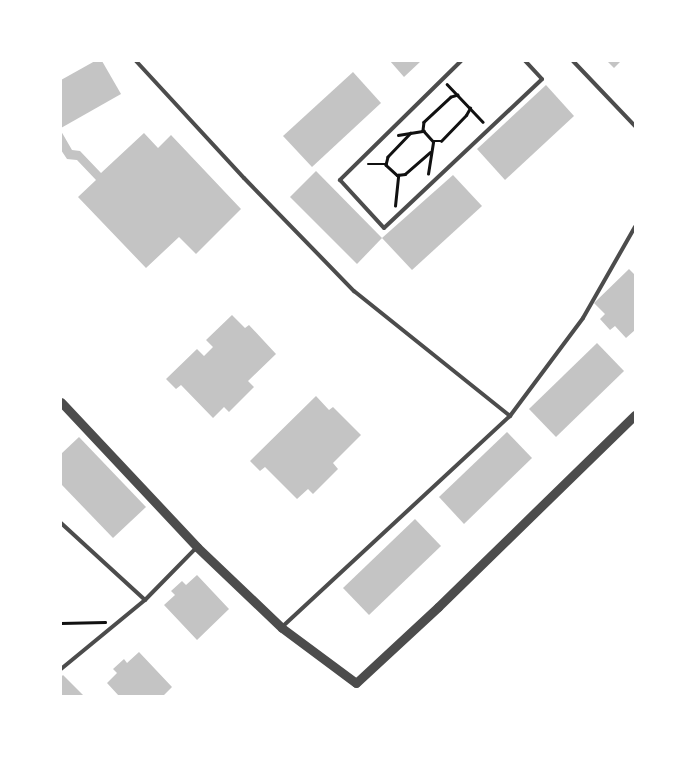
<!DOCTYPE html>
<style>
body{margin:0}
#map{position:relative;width:696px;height:757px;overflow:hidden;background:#fff;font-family:"PT Sans",sans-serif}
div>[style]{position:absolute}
.building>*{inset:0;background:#c4c4c4}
.path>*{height:2.5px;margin:-1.25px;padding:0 1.25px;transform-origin:1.25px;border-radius:1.25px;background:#111}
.service>*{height:4px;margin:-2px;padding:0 2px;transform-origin:2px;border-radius:2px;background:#4c4c4c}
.tertiary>*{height:9px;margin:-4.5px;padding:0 4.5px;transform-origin:4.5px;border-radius:4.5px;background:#4c4c4c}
span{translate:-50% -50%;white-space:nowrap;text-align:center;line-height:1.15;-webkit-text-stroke:4.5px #fff;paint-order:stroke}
.frame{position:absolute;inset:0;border:62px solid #fff;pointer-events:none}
</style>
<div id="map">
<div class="building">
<i style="clip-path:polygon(95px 61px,102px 61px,121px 94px,61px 128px,61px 80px)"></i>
<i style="clip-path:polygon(390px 61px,421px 61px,404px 77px)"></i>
<i style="clip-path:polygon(607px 61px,621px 61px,614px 68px)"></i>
<i style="clip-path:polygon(353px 72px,381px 103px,312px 167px,283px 136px)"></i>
<i style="clip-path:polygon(546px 85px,574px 116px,505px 180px,477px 149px)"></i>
<i style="clip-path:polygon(61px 131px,72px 150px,80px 151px,101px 173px,144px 133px,158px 148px,171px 135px,241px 209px,196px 254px,179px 237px,146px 268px,78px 197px,96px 180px,77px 160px,67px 159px,61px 150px)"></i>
<i style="clip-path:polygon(316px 171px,382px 238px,357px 264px,290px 197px)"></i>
<i style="clip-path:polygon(453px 175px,482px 206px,412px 270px,382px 238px)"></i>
<i style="clip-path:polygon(629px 269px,635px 275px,635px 330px,626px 338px,615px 326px,610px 330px,600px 319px,605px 314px,594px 303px)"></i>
<i style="clip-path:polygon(232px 315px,245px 328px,249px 325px,276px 354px,248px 381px,254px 387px,229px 412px,224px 407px,213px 418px,181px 385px,176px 389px,166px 379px,197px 349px,204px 356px,213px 347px,206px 340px)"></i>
<i style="clip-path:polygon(597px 343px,624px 371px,556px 437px,529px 409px)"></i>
<i style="clip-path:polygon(316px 396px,329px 410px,333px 407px,361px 435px,333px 463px,338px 469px,313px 494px,308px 489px,297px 499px,265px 467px,260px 471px,250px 461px)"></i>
<i style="clip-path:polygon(507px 432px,532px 458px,464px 524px,439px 497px)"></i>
<i style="clip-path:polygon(79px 437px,146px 507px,113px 538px,61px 484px,61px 454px)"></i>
<i style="clip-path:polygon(415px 519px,441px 546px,369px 615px,343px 588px)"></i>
<i style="clip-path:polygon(197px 575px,229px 609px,197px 640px,164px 605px,175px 595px,171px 591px,182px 581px,186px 585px)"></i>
<i style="clip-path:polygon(139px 652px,172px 687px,163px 696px,119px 696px,107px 683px,117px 673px,113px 669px,124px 659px,127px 663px)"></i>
<i style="clip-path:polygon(63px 675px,84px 696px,61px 696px,61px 677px)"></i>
</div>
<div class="path">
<i style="left:447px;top:84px;width:52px;rotate:46.5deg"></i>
<i style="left:458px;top:95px;width:7px;rotate:164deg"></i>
<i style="left:451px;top:97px;width:37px;rotate:137deg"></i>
<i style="left:424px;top:122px;width:8px;rotate:97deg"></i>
<i style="left:423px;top:130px;width:15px;rotate:48deg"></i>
<i style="left:433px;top:141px;width:8px"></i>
<i style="left:441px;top:141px;width:36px;rotate:-46deg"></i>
<i style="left:466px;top:115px;width:8px;rotate:-60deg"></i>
<i style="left:411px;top:133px;width:33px;rotate:134deg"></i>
<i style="left:388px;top:157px;width:8px;rotate:104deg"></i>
<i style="left:386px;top:165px;width:15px;rotate:42deg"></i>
<i style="left:397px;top:175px;width:8px;rotate:-7deg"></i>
<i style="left:405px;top:174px;width:33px;rotate:-41deg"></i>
<i style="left:398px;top:135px;width:26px;rotate:-9deg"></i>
<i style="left:368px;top:164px;width:19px"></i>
<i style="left:428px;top:174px;width:33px;rotate:-81deg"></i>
<i style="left:395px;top:206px;width:31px;rotate:-84deg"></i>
<i style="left:61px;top:623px;width:44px;rotate:-1.3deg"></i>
</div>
<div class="service">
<i style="left:136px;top:61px;width:159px;rotate:47.3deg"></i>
<i style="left:244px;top:178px;width:158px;rotate:45.8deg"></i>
<i style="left:354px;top:291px;width:200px;rotate:38.7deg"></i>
<i style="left:461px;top:61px;width:170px;rotate:135.5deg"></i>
<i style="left:340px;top:180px;width:65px;rotate:47.5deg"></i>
<i style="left:384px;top:228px;width:217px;rotate:-43.3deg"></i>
<i style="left:542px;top:79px;width:25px;rotate:-133deg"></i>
<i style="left:573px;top:61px;width:90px;rotate:46.4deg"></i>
<i style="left:61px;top:523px;width:114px;rotate:42.5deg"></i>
<i style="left:282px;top:627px;width:311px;rotate:-42.8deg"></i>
<i style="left:510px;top:416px;width:122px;rotate:-53.3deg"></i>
<i style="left:583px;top:318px;width:105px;rotate:-60.3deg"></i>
<i style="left:61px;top:669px;width:109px;rotate:-39.4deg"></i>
<i style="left:145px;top:600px;width:74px;rotate:-45.5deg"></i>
</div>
<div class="tertiary">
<i style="left:61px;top:402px;width:199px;rotate:46.8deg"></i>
<i style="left:197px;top:547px;width:117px;rotate:43.6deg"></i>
<i style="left:282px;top:628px;width:92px;rotate:36.6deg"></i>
<i style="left:356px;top:683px;width:112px;rotate:-42.8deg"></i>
<i style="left:438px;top:607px;width:275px;rotate:-44.3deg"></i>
</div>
<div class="frame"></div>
</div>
